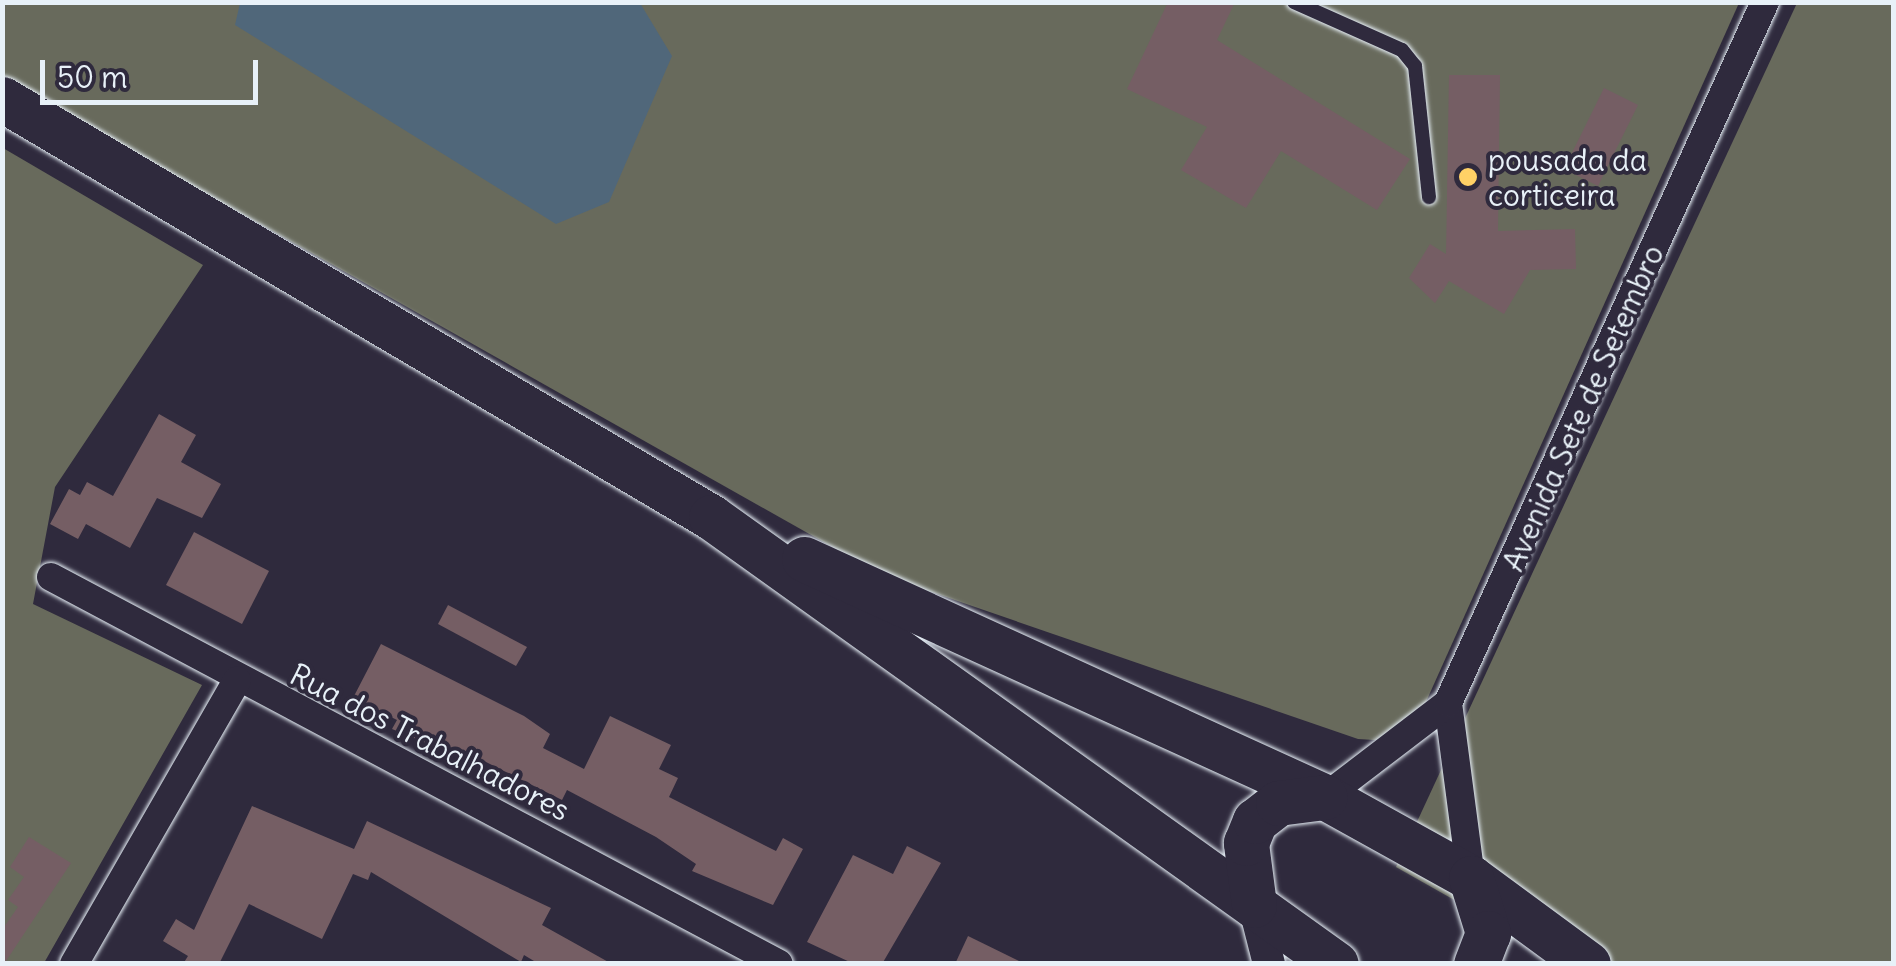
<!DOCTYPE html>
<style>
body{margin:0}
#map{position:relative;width:1896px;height:966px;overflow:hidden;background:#2f2a3d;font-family:Delius,sans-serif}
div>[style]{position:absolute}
.green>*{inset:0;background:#686a5c}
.water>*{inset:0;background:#50677a}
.building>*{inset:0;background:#755e64}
.roads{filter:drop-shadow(0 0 2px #e8f1f8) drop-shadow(0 0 2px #e8f1f8)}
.service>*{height:14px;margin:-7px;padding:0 7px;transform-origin:7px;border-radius:7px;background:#2f2a3d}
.minor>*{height:28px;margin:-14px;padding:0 14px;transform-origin:14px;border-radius:14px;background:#2f2a3d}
.tertiary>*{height:32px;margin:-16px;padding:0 16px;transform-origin:16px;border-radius:16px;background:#2f2a3d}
.trunk>*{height:45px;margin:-22.5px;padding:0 22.5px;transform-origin:22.5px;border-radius:22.5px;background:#2f2a3d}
.dots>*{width:28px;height:28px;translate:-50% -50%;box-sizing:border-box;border:5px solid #2f2a3d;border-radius:50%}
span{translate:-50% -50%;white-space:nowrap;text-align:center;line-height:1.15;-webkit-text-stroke:8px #2f2a3d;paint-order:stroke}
.poi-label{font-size:30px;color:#e8f1f8}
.left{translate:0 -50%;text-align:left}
.street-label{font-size:30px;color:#e8f1f8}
.frame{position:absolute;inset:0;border:5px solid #e8f1f8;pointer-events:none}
.scale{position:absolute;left:40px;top:60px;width:218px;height:45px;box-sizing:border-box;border:5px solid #e8f1f8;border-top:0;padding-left:12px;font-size:30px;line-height:35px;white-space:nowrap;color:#e8f1f8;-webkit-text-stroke:8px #2f2a3d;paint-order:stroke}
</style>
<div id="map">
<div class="green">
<i style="clip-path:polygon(3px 2px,1739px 3px,1408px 742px,1358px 739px,882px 575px,3px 79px)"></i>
<i style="clip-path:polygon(1797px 3px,1893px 3px,1893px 963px,1566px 963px,1396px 867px)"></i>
<i style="clip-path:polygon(3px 148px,203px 265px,55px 487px,33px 604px,202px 685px,44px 963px,3px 964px)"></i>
</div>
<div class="water">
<i style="clip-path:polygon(240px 3px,640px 3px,672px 56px,609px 202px,556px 224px,235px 25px)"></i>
</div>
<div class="building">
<i style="clip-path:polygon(1168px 2px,1235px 2px,1217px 40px,1410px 159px,1377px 210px,1281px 151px,1246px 208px,1181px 170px,1207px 127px,1127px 89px)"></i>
<i style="clip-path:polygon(1449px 75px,1500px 75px,1498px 231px,1575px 229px,1576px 269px,1530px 270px,1504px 314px,1449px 281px,1435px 303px,1409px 278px,1430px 244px,1446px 254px)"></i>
<i style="clip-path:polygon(1604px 88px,1638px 105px,1598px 186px,1564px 169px)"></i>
<i style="clip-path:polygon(159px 414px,196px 435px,181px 462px,221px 484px,202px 518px,157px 498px,130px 548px,86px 524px,78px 539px,50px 524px,69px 489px,80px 495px,87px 482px,113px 496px)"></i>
<i style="clip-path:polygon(194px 532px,269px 571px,242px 624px,166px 585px)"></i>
<i style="clip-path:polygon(448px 605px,527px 647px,516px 666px,438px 624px)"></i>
<i style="clip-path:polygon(381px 644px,524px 716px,550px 734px,543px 748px,584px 769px,610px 716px,671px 745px,659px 769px,678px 778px,669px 797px,776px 851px,783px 838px,803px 849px,773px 905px,692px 871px,696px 864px,656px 837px,567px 790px,562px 800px,474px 756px,471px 762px,392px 729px,397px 720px,353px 698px)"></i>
<i style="clip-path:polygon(252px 806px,354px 849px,367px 821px,551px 908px,542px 925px,612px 964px,539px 964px,524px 955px,521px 962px,371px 872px,368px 880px,353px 874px,322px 939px,249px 904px,219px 964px,183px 964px,188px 956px,163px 941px,176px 919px,194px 930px)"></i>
<i style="clip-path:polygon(29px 837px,71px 863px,4px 964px,2px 930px,18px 907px,8px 900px,24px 877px,10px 867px)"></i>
<i style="clip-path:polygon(907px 846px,941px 863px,882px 964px,854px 964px,807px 942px,853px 855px,893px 874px)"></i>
<i style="clip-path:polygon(968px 936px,1025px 964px,955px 964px)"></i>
</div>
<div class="roads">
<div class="service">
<i style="left:1294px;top:2px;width:118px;rotate:24deg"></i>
<i style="left:1402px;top:50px;width:21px;rotate:51deg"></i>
<i style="left:1415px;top:66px;width:132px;rotate:83.9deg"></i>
</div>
<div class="minor">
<i style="left:51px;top:577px;width:824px;rotate:27.99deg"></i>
<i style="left:1448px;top:703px;width:177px;rotate:82.5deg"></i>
<i style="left:1325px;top:797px;width:155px;rotate:-37.4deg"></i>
<i style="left:1448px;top:703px;width:769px;rotate:-65.67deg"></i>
<i style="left:74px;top:964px;width:327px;rotate:-60.1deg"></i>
</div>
<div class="tertiary">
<i style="left:1254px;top:905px;width:61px;rotate:75.7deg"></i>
</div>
<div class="trunk">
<i style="left:2px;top:99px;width:823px;rotate:30.52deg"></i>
<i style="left:711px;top:517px;width:768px;rotate:35.57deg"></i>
<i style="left:804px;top:559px;width:573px;rotate:24.55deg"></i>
<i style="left:1325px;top:797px;width:167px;rotate:29deg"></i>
<i style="left:1471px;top:878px;width:145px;rotate:36.3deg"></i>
<i style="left:1471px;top:878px;width:58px;rotate:72.8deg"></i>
<i style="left:1488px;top:933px;width:33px;rotate:111deg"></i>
<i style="left:1254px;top:905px;width:63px;rotate:-97.4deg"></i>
<i style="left:1246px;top:843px;width:24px;rotate:-68deg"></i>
<i style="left:1255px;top:821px;width:29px;rotate:-38deg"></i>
<i style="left:1278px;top:803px;width:47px;rotate:-7.3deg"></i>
</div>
</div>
<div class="dots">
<i style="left:1468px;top:177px;background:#ffd166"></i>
</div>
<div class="poi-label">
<span class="left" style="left:1488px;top:177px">pousada da<br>corticeira</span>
</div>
<div class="street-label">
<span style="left:1583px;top:408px;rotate:-66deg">Avenida Sete de Setembro</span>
<span style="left:430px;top:742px;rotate:27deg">Rua dos Trabalhadores</span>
</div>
<div class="frame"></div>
<div class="scale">50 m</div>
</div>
